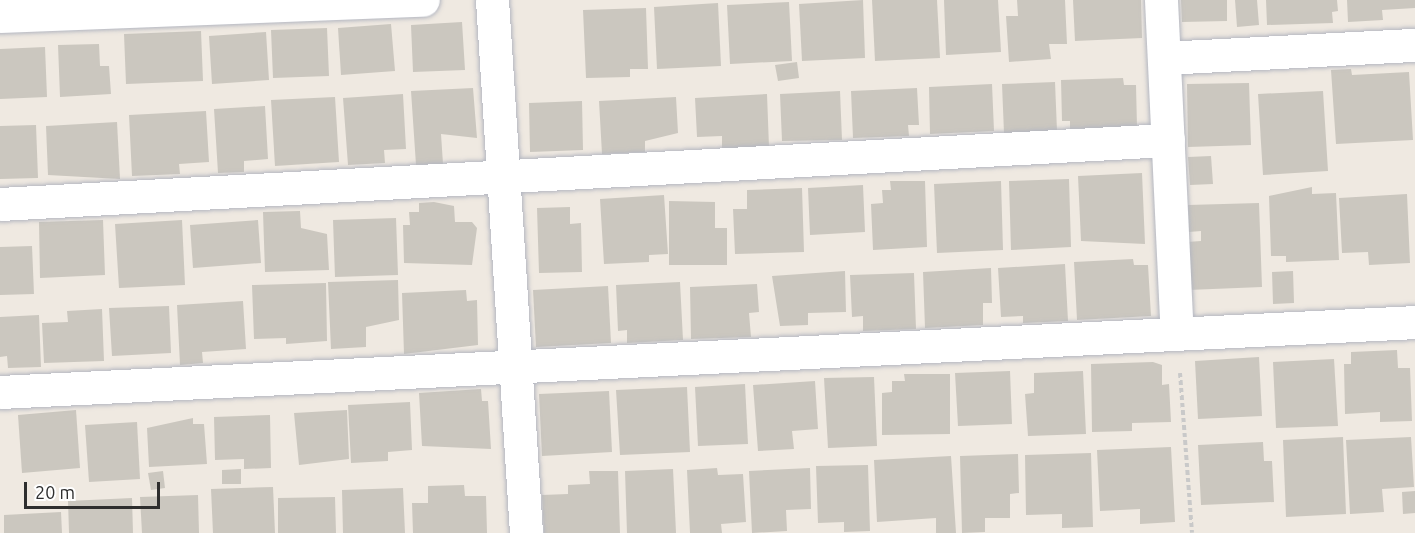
<!DOCTYPE html>
<style>
body{margin:0}
#map{position:relative;width:1415px;height:533px;overflow:hidden;background:#efe9e1;font-family:Ubuntu,sans-serif}
div>[style]{position:absolute}
.building>*{inset:0;background:#cbc7bf}
.path>*{height:4px;margin-top:-2px;transform-origin:0;background:repeating-linear-gradient(90deg,#c9c9c9 0 4.5px,transparent 0 7.5px)}
.roads{filter:drop-shadow(0 0 2px #b4b7c1) drop-shadow(0 0 2px #b4b7c1)}
.minor>*{height:33px;margin:-16.5px;padding:0 16.5px;transform-origin:16.5px;border-radius:16.5px;background:#fff}
span{translate:-50% -50%;white-space:nowrap;text-align:center;line-height:1.15;-webkit-text-stroke:6px #fff;paint-order:stroke}
.scale{position:absolute;left:24px;top:482px;width:136px;height:27px;box-sizing:border-box;border:3px solid #2e2e2e;border-top:0;padding-left:8px;font-size:18px;line-height:21px;white-space:nowrap;color:#2e2e2e;-webkit-text-stroke:4px #fff;paint-order:stroke}
</style>
<div id="map">
<div class="building">
<i style="clip-path:polygon(863px 0,865px 58px,802px 61px,799px 4px)"></i>
<i style="clip-path:polygon(872px 0,937px 0,940px 58px,875px 61px)"></i>
<i style="clip-path:polygon(944px 0,998px 0,1001px 52px,946px 55px)"></i>
<i style="clip-path:polygon(1017px 0,1065px 0,1067px 44px,1049px 44px,1051px 59px,1009px 62px,1006px 16px,1018px 16px)"></i>
<i style="clip-path:polygon(1073px 0,1141px 0,1142px 38px,1075px 41px)"></i>
<i style="clip-path:polygon(1181px 0,1227px 0,1227px 21px,1182px 22px)"></i>
<i style="clip-path:polygon(1235px 0,1257px 0,1259px 25px,1237px 27px)"></i>
<i style="clip-path:polygon(1266px 0,1337px 0,1338px 11px,1332px 12px,1333px 23px,1267px 25px)"></i>
<i style="clip-path:polygon(1347px 0,1415px 0,1415px 8px,1382px 10px,1383px 20px,1348px 22px)"></i>
<i style="clip-path:polygon(789px 2px,792px 61px,730px 64px,727px 5px)"></i>
<i style="clip-path:polygon(718px 3px,721px 66px,657px 69px,654px 7px)"></i>
<i style="clip-path:polygon(646px 8px,648px 69px,630px 69px,630px 77px,586px 78px,583px 10px)"></i>
<i style="clip-path:polygon(462px 22px,465px 70px,413px 72px,411px 25px)"></i>
<i style="clip-path:polygon(391px 24px,395px 71px,341px 75px,338px 28px)"></i>
<i style="clip-path:polygon(327px 28px,329px 76px,273px 78px,271px 30px)"></i>
<i style="clip-path:polygon(201px 31px,203px 81px,126px 84px,124px 34px)"></i>
<i style="clip-path:polygon(266px 32px,269px 80px,212px 84px,209px 36px)"></i>
<i style="clip-path:polygon(99px 44px,100px 66px,109px 66px,111px 94px,60px 97px,58px 45px)"></i>
<i style="clip-path:polygon(45px 47px,47px 97px,0 99px,0 49px)"></i>
<i style="clip-path:polygon(797px 62px,799px 78px,778px 81px,775px 65px)"></i>
<i style="clip-path:polygon(1351px 69px,1352px 75px,1409px 72px,1413px 140px,1336px 144px,1331px 70px)"></i>
<i style="clip-path:polygon(1123px 78px,1124px 85px,1136px 85px,1137px 127px,1070px 129px,1070px 121px,1062px 121px,1061px 80px)"></i>
<i style="clip-path:polygon(1055px 82px,1057px 131px,1004px 133px,1002px 84px)"></i>
<i style="clip-path:polygon(1249px 83px,1251px 145px,1188px 147px,1187px 84px)"></i>
<i style="clip-path:polygon(992px 84px,994px 131px,930px 134px,929px 87px)"></i>
<i style="clip-path:polygon(473px 88px,477px 138px,441px 134px,443px 164px,416px 165px,411px 91px)"></i>
<i style="clip-path:polygon(917px 88px,919px 125px,908px 125px,909px 136px,853px 138px,851px 91px)"></i>
<i style="clip-path:polygon(840px 91px,842px 140px,782px 141px,780px 94px)"></i>
<i style="clip-path:polygon(1323px 91px,1328px 171px,1263px 175px,1258px 94px)"></i>
<i style="clip-path:polygon(403px 94px,406px 149px,384px 150px,385px 163px,348px 165px,343px 98px)"></i>
<i style="clip-path:polygon(767px 94px,769px 147px,722px 149px,722px 136px,697px 137px,695px 98px)"></i>
<i style="clip-path:polygon(335px 97px,339px 162px,275px 166px,271px 100px)"></i>
<i style="clip-path:polygon(676px 97px,678px 133px,645px 141px,645px 152px,602px 154px,599px 101px)"></i>
<i style="clip-path:polygon(582px 101px,583px 150px,530px 152px,529px 103px)"></i>
<i style="clip-path:polygon(265px 106px,268px 159px,244px 161px,244px 172px,218px 173px,214px 109px)"></i>
<i style="clip-path:polygon(206px 111px,209px 162px,179px 164px,180px 174px,132px 176px,129px 115px)"></i>
<i style="clip-path:polygon(117px 122px,120px 179px,48px 175px,46px 126px)"></i>
<i style="clip-path:polygon(36px 125px,38px 178px,0 179px,0 126px)"></i>
<i style="clip-path:polygon(1211px 156px,1213px 184px,1190px 185px,1188px 157px)"></i>
<i style="clip-path:polygon(1142px 173px,1145px 244px,1081px 241px,1078px 176px)"></i>
<i style="clip-path:polygon(1069px 179px,1071px 247px,1011px 250px,1009px 181px)"></i>
<i style="clip-path:polygon(890px 181px,925px 181px,927px 247px,873px 250px,871px 204px,883px 203px,882px 190px,891px 190px)"></i>
<i style="clip-path:polygon(1001px 181px,1003px 250px,937px 253px,934px 184px)"></i>
<i style="clip-path:polygon(863px 185px,865px 232px,810px 235px,808px 188px)"></i>
<i style="clip-path:polygon(1312px 187px,1312px 194px,1336px 193px,1339px 260px,1286px 262px,1286px 256px,1271px 256px,1269px 196px)"></i>
<i style="clip-path:polygon(802px 188px,804px 252px,735px 254px,733px 209px,747px 209px,747px 190px)"></i>
<i style="clip-path:polygon(1407px 194px,1410px 263px,1369px 265px,1368px 252px,1342px 253px,1339px 198px)"></i>
<i style="clip-path:polygon(664px 195px,668px 254px,649px 255px,649px 262px,604px 264px,600px 199px)"></i>
<i style="clip-path:polygon(669px 201px,715px 202px,715px 228px,727px 228px,727px 265px,669px 265px)"></i>
<i style="clip-path:polygon(434px 202px,454px 206px,455px 222px,472px 222px,477px 228px,472px 265px,404px 263px,403px 225px,410px 225px,409px 212px,419px 212px,419px 203px)"></i>
<i style="clip-path:polygon(1259px 203px,1262px 287px,1188px 290px,1187px 242px,1201px 241px,1201px 231px,1189px 232px,1188px 205px)"></i>
<i style="clip-path:polygon(570px 207px,570px 224px,581px 223px,582px 272px,539px 273px,537px 208px)"></i>
<i style="clip-path:polygon(300px 211px,301px 228px,327px 234px,329px 270px,265px 272px,263px 212px)"></i>
<i style="clip-path:polygon(396px 218px,398px 275px,335px 277px,333px 220px)"></i>
<i style="clip-path:polygon(103px 220px,105px 275px,40px 278px,39px 222px)"></i>
<i style="clip-path:polygon(182px 220px,185px 285px,119px 288px,115px 224px)"></i>
<i style="clip-path:polygon(258px 220px,261px 263px,193px 268px,190px 225px)"></i>
<i style="clip-path:polygon(32px 246px,34px 294px,0 295px,0 247px)"></i>
<i style="clip-path:polygon(1133px 259px,1134px 265px,1148px 265px,1151px 316px,1077px 320px,1074px 262px)"></i>
<i style="clip-path:polygon(1065px 264px,1068px 321px,1023px 323px,1023px 316px,1001px 317px,998px 268px)"></i>
<i style="clip-path:polygon(991px 268px,992px 303px,983px 303px,983px 325px,925px 328px,923px 272px)"></i>
<i style="clip-path:polygon(845px 271px,846px 312px,808px 313px,808px 325px,780px 326px,772px 276px)"></i>
<i style="clip-path:polygon(1293px 271px,1294px 303px,1273px 304px,1272px 272px)"></i>
<i style="clip-path:polygon(914px 273px,916px 329px,863px 331px,863px 316px,852px 317px,850px 275px)"></i>
<i style="clip-path:polygon(398px 280px,399px 320px,366px 327px,366px 347px,331px 349px,328px 282px)"></i>
<i style="clip-path:polygon(680px 282px,683px 340px,627px 343px,627px 330px,618px 331px,616px 285px)"></i>
<i style="clip-path:polygon(326px 283px,327px 341px,286px 344px,286px 338px,254px 339px,252px 285px)"></i>
<i style="clip-path:polygon(757px 284px,759px 312px,749px 313px,751px 337px,691px 339px,690px 287px)"></i>
<i style="clip-path:polygon(608px 286px,611px 343px,536px 347px,533px 290px)"></i>
<i style="clip-path:polygon(466px 290px,467px 301px,477px 300px,478px 345px,404px 354px,402px 293px)"></i>
<i style="clip-path:polygon(243px 301px,246px 349px,202px 352px,203px 363px,180px 365px,177px 305px)"></i>
<i style="clip-path:polygon(169px 306px,171px 353px,112px 356px,109px 308px)"></i>
<i style="clip-path:polygon(102px 309px,104px 361px,44px 363px,42px 323px,68px 322px,67px 311px)"></i>
<i style="clip-path:polygon(39px 315px,41px 367px,8px 368px,7px 356px,0 357px,0 317px)"></i>
<i style="clip-path:polygon(1397px 350px,1398px 368px,1410px 368px,1412px 421px,1380px 422px,1380px 412px,1345px 414px,1344px 364px,1351px 364px,1351px 352px)"></i>
<i style="clip-path:polygon(1259px 357px,1262px 416px,1198px 419px,1195px 361px)"></i>
<i style="clip-path:polygon(1334px 359px,1338px 426px,1276px 428px,1273px 362px)"></i>
<i style="clip-path:polygon(1153px 362px,1162px 365px,1162px 385px,1169px 384px,1171px 422px,1132px 423px,1132px 431px,1092px 432px,1091px 364px)"></i>
<i style="clip-path:polygon(1010px 371px,1012px 424px,958px 426px,955px 373px)"></i>
<i style="clip-path:polygon(1083px 371px,1086px 434px,1028px 436px,1025px 394px,1034px 393px,1034px 373px)"></i>
<i style="clip-path:polygon(904px 374px,950px 374px,950px 434px,882px 435px,882px 393px,892px 392px,892px 381px,905px 381px)"></i>
<i style="clip-path:polygon(874px 377px,877px 446px,828px 448px,824px 378px)"></i>
<i style="clip-path:polygon(815px 381px,818px 429px,792px 431px,794px 449px,758px 451px,753px 385px)"></i>
<i style="clip-path:polygon(745px 384px,748px 444px,698px 446px,695px 387px)"></i>
<i style="clip-path:polygon(687px 387px,690px 452px,620px 455px,616px 390px)"></i>
<i style="clip-path:polygon(481px 389px,482px 401px,488px 401px,491px 449px,422px 446px,419px 393px)"></i>
<i style="clip-path:polygon(609px 391px,612px 452px,542px 456px,539px 394px)"></i>
<i style="clip-path:polygon(410px 402px,412px 450px,388px 452px,388px 461px,351px 463px,348px 405px)"></i>
<i style="clip-path:polygon(76px 410px,80px 468px,22px 473px,18px 415px)"></i>
<i style="clip-path:polygon(347px 410px,349px 459px,299px 465px,294px 413px)"></i>
<i style="clip-path:polygon(270px 415px,271px 468px,244px 469px,244px 459px,215px 460px,214px 417px)"></i>
<i style="clip-path:polygon(193px 418px,193px 424px,204px 424px,207px 464px,149px 467px,147px 428px)"></i>
<i style="clip-path:polygon(137px 422px,140px 479px,89px 482px,85px 425px)"></i>
<i style="clip-path:polygon(1343px 437px,1346px 514px,1286px 517px,1283px 440px)"></i>
<i style="clip-path:polygon(1411px 437px,1414px 487px,1382px 489px,1384px 512px,1350px 514px,1346px 440px)"></i>
<i style="clip-path:polygon(1263px 442px,1264px 461px,1272px 461px,1274px 502px,1201px 505px,1198px 445px)"></i>
<i style="clip-path:polygon(1171px 447px,1175px 522px,1140px 524px,1140px 509px,1100px 511px,1097px 450px)"></i>
<i style="clip-path:polygon(1091px 453px,1093px 527px,1062px 528px,1062px 514px,1026px 515px,1025px 455px)"></i>
<i style="clip-path:polygon(1018px 454px,1019px 493px,1010px 494px,1010px 518px,985px 518px,985px 532px,962px 533px,960px 456px)"></i>
<i style="clip-path:polygon(951px 456px,956px 533px,936px 533px,936px 518px,877px 522px,874px 460px)"></i>
<i style="clip-path:polygon(868px 465px,870px 531px,844px 532px,844px 522px,818px 523px,816px 466px)"></i>
<i style="clip-path:polygon(717px 468px,718px 475px,743px 474px,746px 522px,721px 524px,722px 533px,690px 533px,687px 470px)"></i>
<i style="clip-path:polygon(810px 468px,811px 509px,786px 510px,787px 531px,752px 533px,749px 471px)"></i>
<i style="clip-path:polygon(241px 469px,241px 484px,222px 484px,222px 470px)"></i>
<i style="clip-path:polygon(673px 469px,676px 533px,627px 533px,625px 471px)"></i>
<i style="clip-path:polygon(163px 471px,165px 488px,151px 490px,148px 473px)"></i>
<i style="clip-path:polygon(589px 471px,618px 471px,620px 533px,544px 533px,542px 495px,568px 494px,568px 485px,590px 484px)"></i>
<i style="clip-path:polygon(464px 485px,465px 496px,486px 496px,487px 533px,413px 533px,412px 503px,428px 503px,428px 486px)"></i>
<i style="clip-path:polygon(273px 487px,275px 533px,213px 533px,211px 489px)"></i>
<i style="clip-path:polygon(403px 488px,405px 533px,343px 533px,342px 490px)"></i>
<i style="clip-path:polygon(1415px 491px,1415px 513px,1403px 514px,1402px 492px)"></i>
<i style="clip-path:polygon(198px 495px,199px 533px,142px 533px,140px 497px)"></i>
<i style="clip-path:polygon(335px 497px,336px 533px,278px 533px,278px 498px)"></i>
<i style="clip-path:polygon(132px 498px,133px 533px,69px 533px,68px 501px)"></i>
<i style="clip-path:polygon(61px 512px,62px 533px,4px 533px,4px 515px)"></i>
</div>
<div class="path">
<i style="left:1180px;top:373px;width:160px;rotate:85.7deg"></i>
</div>
<div class="roads">
<div class="minor">
<i style="left:492px;top:0;width:534px;rotate:86.35deg"></i>
<i style="left:1161px;top:0;width:334px;rotate:87.3deg"></i>
<i style="left:0;top:16px;width:423px;rotate:-2.2deg"></i>
<i style="left:1164px;top:58px;width:251px;rotate:-3deg"></i>
<i style="left:0;top:204px;width:1170px;rotate:-3.14deg"></i>
<i style="left:0;top:392px;width:1417px;rotate:-2.83deg"></i>
</div>
</div>
<div class="scale">20 m</div>
</div>
